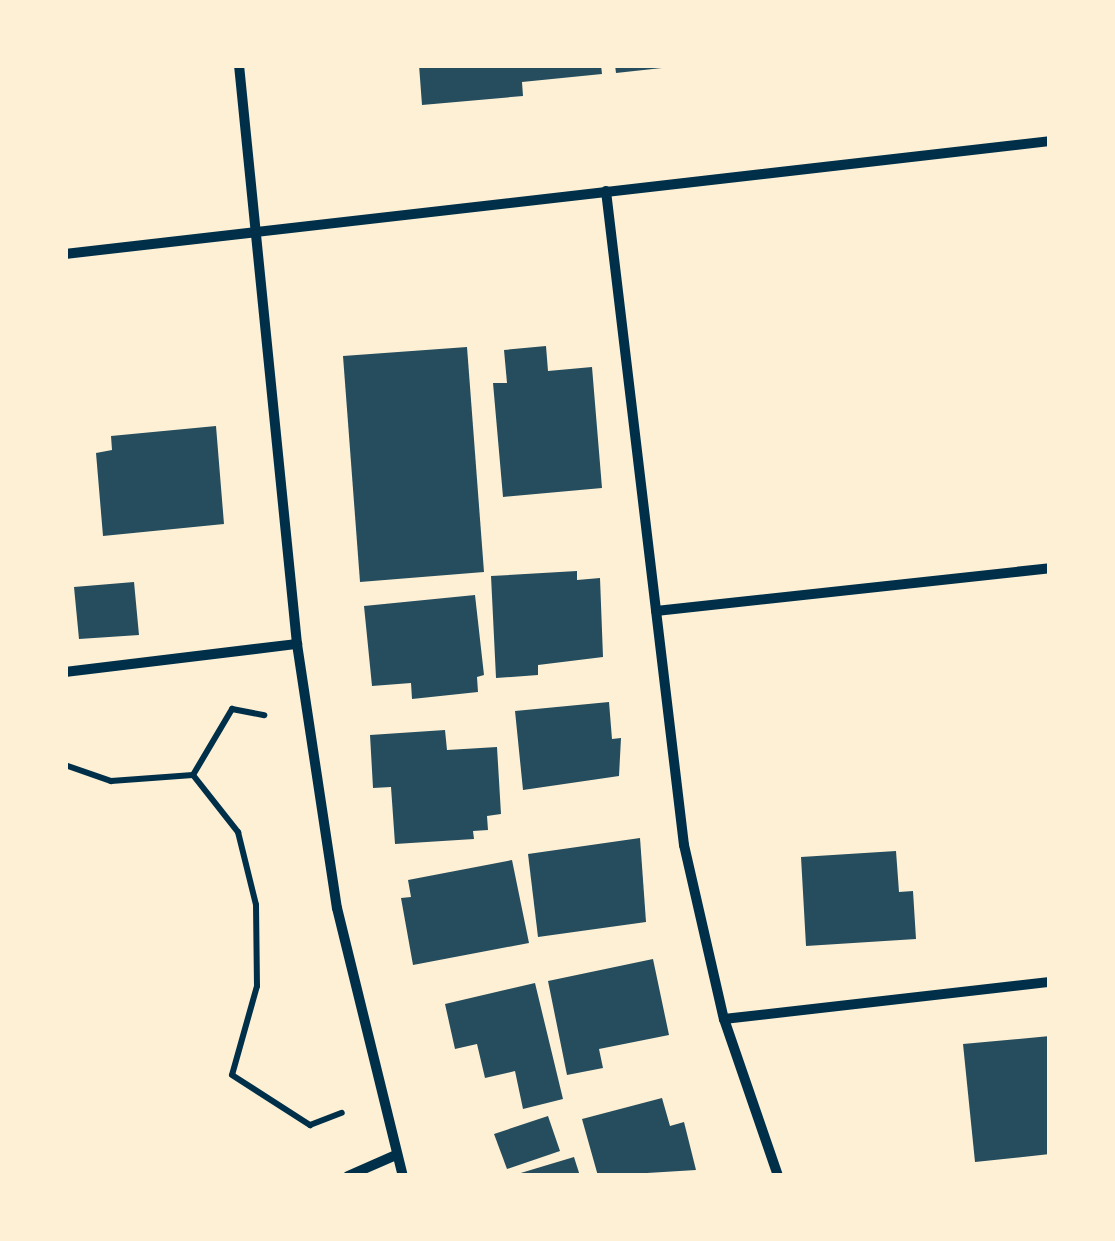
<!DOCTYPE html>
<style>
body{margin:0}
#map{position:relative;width:1115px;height:1241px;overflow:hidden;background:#fdf0d5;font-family:"Nunito Sans",sans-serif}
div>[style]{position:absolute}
.building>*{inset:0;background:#264d5e}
.path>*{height:6px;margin:-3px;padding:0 3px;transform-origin:3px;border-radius:3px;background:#003049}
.minor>*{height:10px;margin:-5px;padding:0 5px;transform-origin:5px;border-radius:5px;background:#003049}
span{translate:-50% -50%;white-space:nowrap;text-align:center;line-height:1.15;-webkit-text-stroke:8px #fdf0d5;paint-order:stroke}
.frame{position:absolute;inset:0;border:68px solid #fdf0d5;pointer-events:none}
</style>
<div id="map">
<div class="building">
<i style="clip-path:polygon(419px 65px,601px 65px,602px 74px,522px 82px,523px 96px,422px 105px)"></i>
<i style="clip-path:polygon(615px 65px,662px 65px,662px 68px,616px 73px)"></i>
<i style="clip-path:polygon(546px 346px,548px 371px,592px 367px,602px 488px,503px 497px,493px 383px,507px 383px,504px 350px)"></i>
<i style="clip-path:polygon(467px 347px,484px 572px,360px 582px,343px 356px)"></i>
<i style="clip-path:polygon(216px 426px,224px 524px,103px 536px,96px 453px,112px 450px,111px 436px)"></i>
<i style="clip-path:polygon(577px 571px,577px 580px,600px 578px,603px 657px,538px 665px,538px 675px,496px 678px,491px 576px)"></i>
<i style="clip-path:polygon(134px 582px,139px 635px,79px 639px,74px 587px)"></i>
<i style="clip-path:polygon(475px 595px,484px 675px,477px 677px,478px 692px,412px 699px,411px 683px,372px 686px,364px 606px)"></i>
<i style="clip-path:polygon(609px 702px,612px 739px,621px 738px,619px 776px,523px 790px,515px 711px)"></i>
<i style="clip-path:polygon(445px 730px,447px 750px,497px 747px,501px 814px,487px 816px,488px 830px,473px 831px,474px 839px,395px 844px,391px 787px,373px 788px,370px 735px)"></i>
<i style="clip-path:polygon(640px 838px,646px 922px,538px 937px,528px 854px)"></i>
<i style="clip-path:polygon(896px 851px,899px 892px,913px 891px,916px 939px,806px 946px,801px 857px)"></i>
<i style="clip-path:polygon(512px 860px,529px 943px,413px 965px,401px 898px,411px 897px,408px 880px)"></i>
<i style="clip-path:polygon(653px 959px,669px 1035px,599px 1049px,603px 1068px,567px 1075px,548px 981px)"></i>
<i style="clip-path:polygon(535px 983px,563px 1099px,523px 1109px,515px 1071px,485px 1078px,477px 1044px,455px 1049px,445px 1004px)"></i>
<i style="clip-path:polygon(1050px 1036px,1050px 1154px,975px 1162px,963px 1044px)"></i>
<i style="clip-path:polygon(662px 1098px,670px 1126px,684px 1122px,696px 1170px,598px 1176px,582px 1119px)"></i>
<i style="clip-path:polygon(548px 1116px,560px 1151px,507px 1169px,494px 1134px)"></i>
<i style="clip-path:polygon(574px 1157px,580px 1176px,514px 1176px,514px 1175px)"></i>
</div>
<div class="path">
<i style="left:65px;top:765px;width:49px;rotate:19.2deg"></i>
<i style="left:111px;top:781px;width:82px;rotate:-4.2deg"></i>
<i style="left:193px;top:775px;width:77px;rotate:-59.4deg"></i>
<i style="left:232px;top:709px;width:33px;rotate:11deg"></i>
<i style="left:193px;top:775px;width:73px;rotate:51.7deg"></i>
<i style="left:238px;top:832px;width:75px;rotate:76.1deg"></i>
<i style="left:256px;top:905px;width:81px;rotate:89.3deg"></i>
<i style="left:257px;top:986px;width:92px;rotate:105.7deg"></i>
<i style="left:232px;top:1075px;width:93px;rotate:32.7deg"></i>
<i style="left:310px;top:1125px;width:34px;rotate:-21deg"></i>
</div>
<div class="minor">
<i style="left:239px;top:65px;width:582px;rotate:84.28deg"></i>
<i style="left:297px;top:644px;width:267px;rotate:81.4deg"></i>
<i style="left:337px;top:908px;width:276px;rotate:76.2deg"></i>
<i style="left:606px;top:191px;width:659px;rotate:83.2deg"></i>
<i style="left:684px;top:845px;width:179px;rotate:77.1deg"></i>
<i style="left:724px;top:1019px;width:166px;rotate:71deg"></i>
<i style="left:65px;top:254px;width:991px;rotate:-6.54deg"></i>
<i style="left:656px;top:611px;width:396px;rotate:-6.2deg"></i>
<i style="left:65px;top:672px;width:234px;rotate:-6.9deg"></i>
<i style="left:724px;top:1019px;width:328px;rotate:-6.5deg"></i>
<i style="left:348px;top:1176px;width:52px;rotate:-23.6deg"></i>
</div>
<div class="frame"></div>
</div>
